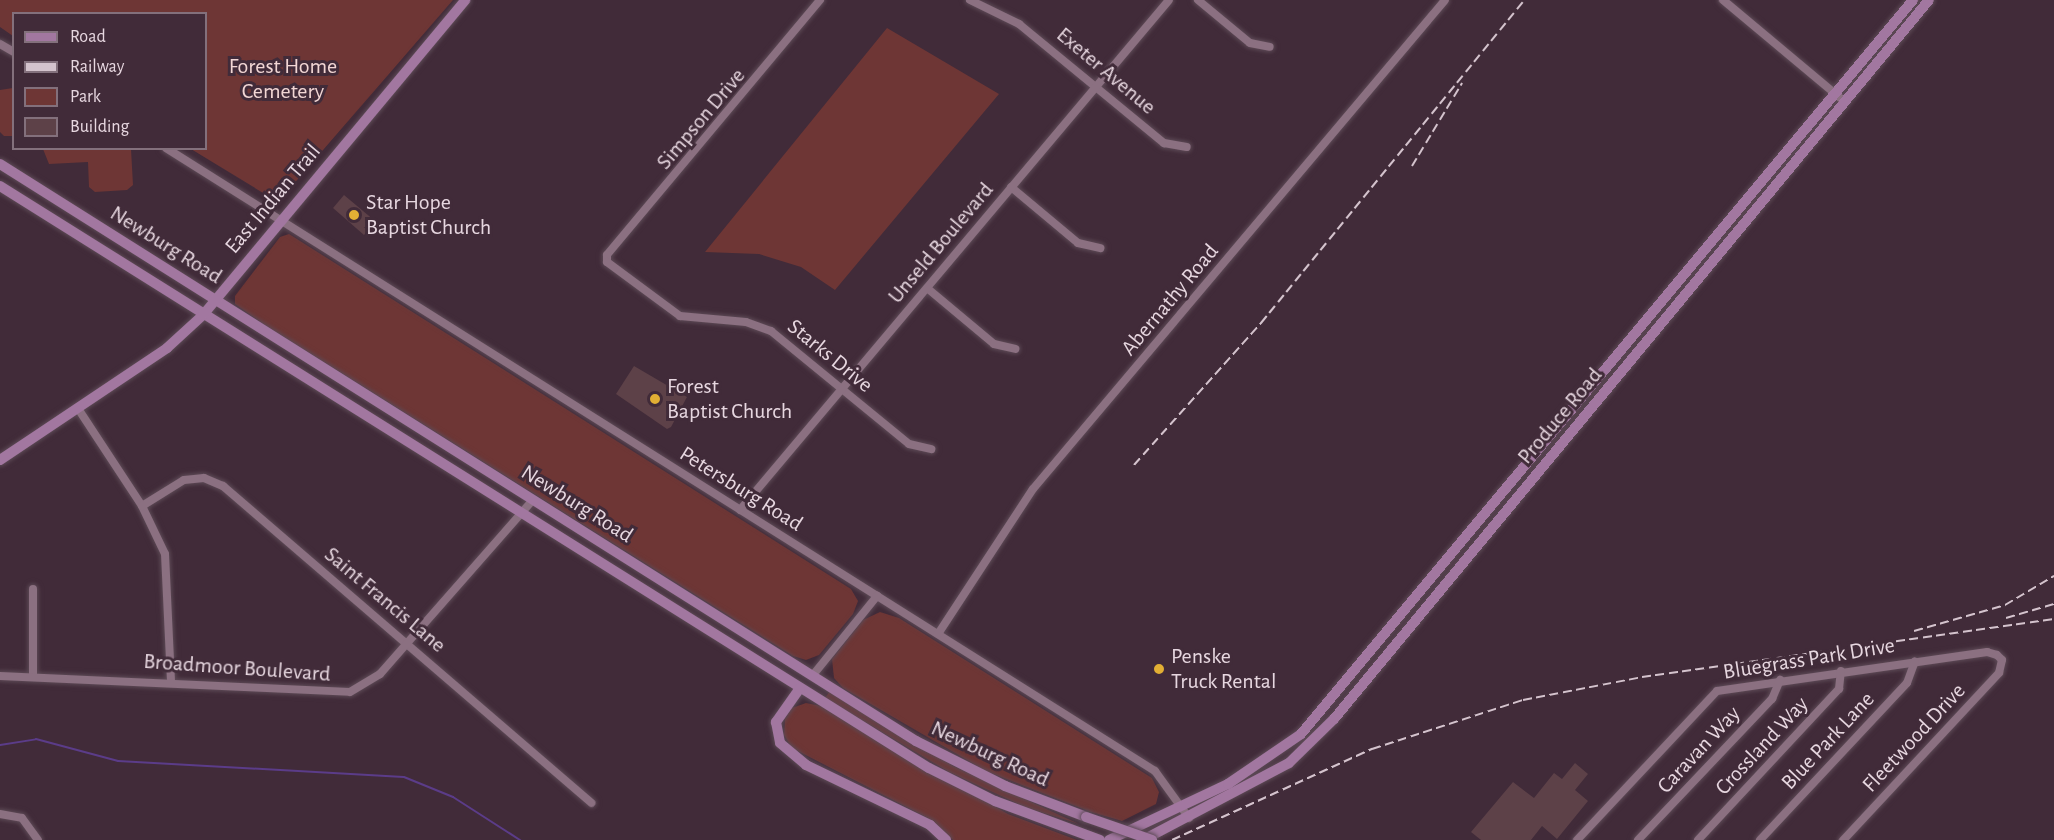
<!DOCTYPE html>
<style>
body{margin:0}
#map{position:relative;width:2054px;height:840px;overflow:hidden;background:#412b39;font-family:"Alegreya Sans",sans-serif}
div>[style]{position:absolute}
.green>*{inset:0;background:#6e3635}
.stream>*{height:2px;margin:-1px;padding:0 1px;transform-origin:1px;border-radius:1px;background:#5b3c89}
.building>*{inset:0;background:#5d4148}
.roads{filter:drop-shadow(0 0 2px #5d4a56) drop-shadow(0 0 2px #5d4a56)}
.street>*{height:8px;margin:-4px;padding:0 4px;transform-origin:4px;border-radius:4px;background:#8b7081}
.secondary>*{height:10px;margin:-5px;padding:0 5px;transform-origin:5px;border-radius:5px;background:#a277a0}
.rail>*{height:2px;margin-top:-1px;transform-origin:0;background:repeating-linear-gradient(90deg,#d4c3cd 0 9px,transparent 0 13.5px)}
.bridges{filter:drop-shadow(0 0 2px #5d4a56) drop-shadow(0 0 2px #5d4a56)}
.secondary-bridge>*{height:10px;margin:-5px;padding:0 5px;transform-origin:5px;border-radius:5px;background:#a277a0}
.dots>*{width:16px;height:16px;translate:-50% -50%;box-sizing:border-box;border:3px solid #412b39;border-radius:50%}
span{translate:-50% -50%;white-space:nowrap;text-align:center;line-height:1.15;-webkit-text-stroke:6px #412b39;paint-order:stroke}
.park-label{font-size:22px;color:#f2d6d4}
.street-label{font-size:22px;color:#e7d7e0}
.poi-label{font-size:22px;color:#e7d7e0}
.left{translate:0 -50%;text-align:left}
.legend{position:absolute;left:12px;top:12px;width:195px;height:138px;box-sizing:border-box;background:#412b39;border:2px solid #83707c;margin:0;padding:8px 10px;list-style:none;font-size:18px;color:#e7d7e0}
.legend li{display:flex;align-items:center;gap:12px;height:30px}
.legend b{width:30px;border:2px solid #83707c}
</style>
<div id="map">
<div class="green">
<i style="clip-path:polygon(0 0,453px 0,278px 202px,191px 149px,206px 148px,206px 14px,14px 14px,13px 36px,0 27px)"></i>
<i style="clip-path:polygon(887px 28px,999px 94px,835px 290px,801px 267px,759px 254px,705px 252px)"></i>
<i style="clip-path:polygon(13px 88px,13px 136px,4px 136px,0 132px,0 90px)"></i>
<i style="clip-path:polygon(43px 149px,131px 149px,133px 185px,127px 190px,95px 192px,89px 187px,88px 162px,49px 164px)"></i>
<i style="clip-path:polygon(289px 234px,851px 589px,858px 601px,853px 614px,819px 655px,806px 660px,793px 656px,265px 325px,235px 304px,235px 296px,280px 237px)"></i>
<i style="clip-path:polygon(880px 612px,899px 618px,1152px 778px,1159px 792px,1156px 804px,1122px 821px,1091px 812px,986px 771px,843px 688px,834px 678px,832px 659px,863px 620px)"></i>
<i style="clip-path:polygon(830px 691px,953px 766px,1079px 824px,1025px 807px,949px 772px,825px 698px)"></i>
<i style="clip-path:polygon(806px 703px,821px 706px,1008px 814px,1077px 840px,953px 840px,928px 818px,792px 748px,784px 735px,785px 719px,792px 708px)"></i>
</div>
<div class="stream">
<i style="left:0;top:745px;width:36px;rotate:-9deg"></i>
<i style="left:36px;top:739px;width:85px;rotate:15deg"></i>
<i style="left:118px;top:761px;width:286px;rotate:3.2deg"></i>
<i style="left:404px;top:777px;width:53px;rotate:22.2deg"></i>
<i style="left:453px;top:797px;width:80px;rotate:32.7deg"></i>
</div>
<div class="building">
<i style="clip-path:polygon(344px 195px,375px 221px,364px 235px,333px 208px)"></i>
<i style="clip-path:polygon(634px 366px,687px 397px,671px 427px,667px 429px,616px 394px)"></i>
<i style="clip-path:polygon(1575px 763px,1588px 774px,1575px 790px,1588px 801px,1557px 839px,1542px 826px,1531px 840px,1481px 840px,1471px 832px,1513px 782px,1534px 798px,1554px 773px,1562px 779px)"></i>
</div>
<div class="roads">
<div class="street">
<i style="left:820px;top:0;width:332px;rotate:129.9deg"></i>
<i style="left:607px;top:255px;width:7px;rotate:90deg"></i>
<i style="left:607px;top:262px;width:91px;rotate:36.5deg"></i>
<i style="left:680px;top:316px;width:66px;rotate:5.2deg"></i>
<i style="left:746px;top:322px;width:27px;rotate:20deg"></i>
<i style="left:771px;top:331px;width:178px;rotate:39.3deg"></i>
<i style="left:909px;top:444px;width:23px;rotate:13deg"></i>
<i style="left:970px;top:0;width:55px;rotate:26.1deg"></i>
<i style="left:1019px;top:24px;width:188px;rotate:39.4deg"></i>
<i style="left:1164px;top:143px;width:23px;rotate:10deg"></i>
<i style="left:1198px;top:0;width:67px;rotate:39.6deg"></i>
<i style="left:1250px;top:43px;width:20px;rotate:11deg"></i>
<i style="left:1723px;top:0;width:159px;rotate:39.9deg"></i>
<i style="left:0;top:44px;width:16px;rotate:30deg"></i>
<i style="left:166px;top:148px;width:1169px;rotate:32.21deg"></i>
<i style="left:1155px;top:771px;width:58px;rotate:54.1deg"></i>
<i style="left:1011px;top:187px;width:87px;rotate:39.9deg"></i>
<i style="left:1078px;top:243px;width:23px;rotate:13deg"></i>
<i style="left:927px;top:288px;width:87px;rotate:39.9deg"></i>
<i style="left:994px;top:344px;width:22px;rotate:13deg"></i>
<i style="left:79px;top:410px;width:115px;rotate:56.7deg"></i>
<i style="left:142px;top:506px;width:53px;rotate:64.4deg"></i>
<i style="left:165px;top:554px;width:129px;rotate:87.3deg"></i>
<i style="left:142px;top:506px;width:49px;rotate:-31.8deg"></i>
<i style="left:184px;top:480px;width:20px;rotate:-6deg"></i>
<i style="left:204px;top:478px;width:21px;rotate:23deg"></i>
<i style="left:223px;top:486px;width:486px;rotate:40.7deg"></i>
<i style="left:740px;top:510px;width:666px;rotate:-49.93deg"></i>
<i style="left:938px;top:634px;width:173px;rotate:-56.8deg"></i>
<i style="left:1033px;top:489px;width:639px;rotate:-49.88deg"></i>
<i style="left:33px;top:674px;width:85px;rotate:-90deg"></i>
<i style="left:813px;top:675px;width:102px;rotate:-51deg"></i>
<i style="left:0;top:676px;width:350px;rotate:2.6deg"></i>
<i style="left:350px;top:692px;width:35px;rotate:-31deg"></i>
<i style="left:380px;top:674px;width:232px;rotate:-48.7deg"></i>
<i style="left:0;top:814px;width:22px;rotate:10deg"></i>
<i style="left:22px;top:818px;width:27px;rotate:54deg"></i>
<i style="left:1577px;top:840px;width:204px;rotate:-46.8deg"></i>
<i style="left:1717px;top:691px;width:273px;rotate:-8.2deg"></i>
<i style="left:1987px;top:652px;width:10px;rotate:17deg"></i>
<i style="left:1997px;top:655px;width:7px;rotate:45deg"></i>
<i style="left:2002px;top:660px;width:13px;rotate:103deg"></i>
<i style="left:1999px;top:673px;width:229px;rotate:133deg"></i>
<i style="left:1638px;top:840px;width:195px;rotate:-46.5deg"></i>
<i style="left:1772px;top:699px;width:21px;rotate:-67deg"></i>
<i style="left:1698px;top:840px;width:207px;rotate:-47deg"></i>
<i style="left:1839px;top:689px;width:18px;rotate:-84deg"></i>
<i style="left:1760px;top:840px;width:215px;rotate:-46.9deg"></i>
<i style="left:1907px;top:683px;width:23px;rotate:-70deg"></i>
</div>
<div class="secondary">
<i style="left:0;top:164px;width:1083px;rotate:32.21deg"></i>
<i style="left:916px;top:741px;width:100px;rotate:26.8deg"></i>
<i style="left:1005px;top:786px;width:87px;rotate:20.9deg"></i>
<i style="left:0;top:186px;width:1096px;rotate:32.07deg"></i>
<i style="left:929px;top:768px;width:74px;rotate:26.6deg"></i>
<i style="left:995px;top:801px;width:112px;rotate:20.4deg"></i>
<i style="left:0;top:460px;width:201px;rotate:-33.8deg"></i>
<i style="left:167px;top:348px;width:49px;rotate:-42.5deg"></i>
<i style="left:203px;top:315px;width:410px;rotate:-50.2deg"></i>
<i style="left:800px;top:688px;width:42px;rotate:125.2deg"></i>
<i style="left:776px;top:722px;width:21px;rotate:79deg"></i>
<i style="left:780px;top:743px;width:34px;rotate:40deg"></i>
<i style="left:806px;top:765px;width:138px;rotate:25.8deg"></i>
<i style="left:930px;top:825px;width:22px;rotate:43deg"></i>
<i style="left:1109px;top:840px;width:132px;rotate:-25.2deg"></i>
<i style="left:1228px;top:784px;width:88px;rotate:-34.4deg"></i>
<i style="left:1301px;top:734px;width:956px;rotate:-50.18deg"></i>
<i style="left:1143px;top:840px;width:165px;rotate:-27.8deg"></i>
<i style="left:1289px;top:763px;width:63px;rotate:-44.4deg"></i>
<i style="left:1334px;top:719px;width:933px;rotate:-50.39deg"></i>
</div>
</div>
<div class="rail">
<i style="left:1412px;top:166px;width:97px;rotate:-58.9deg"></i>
<i style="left:1134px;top:465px;width:191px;rotate:-48.2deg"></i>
<i style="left:1261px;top:323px;width:417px;rotate:-50.8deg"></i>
<i style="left:2006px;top:618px;width:50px;rotate:-16.3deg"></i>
<i style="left:1914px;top:631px;width:95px;rotate:-15.9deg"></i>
<i style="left:2005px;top:605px;width:57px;rotate:-30.6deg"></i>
<i style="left:1172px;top:840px;width:220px;rotate:-24.5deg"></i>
<i style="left:1372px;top:749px;width:159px;rotate:-18deg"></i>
<i style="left:1523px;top:700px;width:121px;rotate:-10.9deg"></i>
<i style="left:1642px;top:677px;width:416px;rotate:-8deg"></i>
</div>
<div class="bridges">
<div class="secondary-bridge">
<i style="left:1086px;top:817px;width:70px;rotate:19.2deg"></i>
</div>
</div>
<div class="dots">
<i style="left:354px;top:215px;background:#e2af34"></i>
<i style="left:655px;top:399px;background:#e2af34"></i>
<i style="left:1159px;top:669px;background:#e2af34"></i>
</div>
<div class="park-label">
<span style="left:283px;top:79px">Forest Home<br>Cemetery</span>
</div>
<div class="street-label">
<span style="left:1106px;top:71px;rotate:40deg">Exeter Avenue</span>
<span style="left:701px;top:119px;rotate:-50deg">Simpson Drive</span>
<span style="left:273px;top:199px;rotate:-50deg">East Indian Trail</span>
<span style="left:941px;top:243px;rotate:-50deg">Unseld Boulevard</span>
<span style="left:166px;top:245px;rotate:32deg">Newburg Road</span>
<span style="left:1170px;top:300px;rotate:-50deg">Abernathy Road</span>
<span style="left:830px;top:356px;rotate:39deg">Starks Drive</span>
<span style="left:1560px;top:416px;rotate:-50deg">Produce Road</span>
<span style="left:741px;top:489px;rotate:32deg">Petersburg Road</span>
<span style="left:577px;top:504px;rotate:32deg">Newburg Road</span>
<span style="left:385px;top:600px;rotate:40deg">Saint Francis Lane</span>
<span style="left:1809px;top:659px;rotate:-9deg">Bluegrass Park Drive</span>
<span style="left:237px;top:668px;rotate:4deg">Broadmoor Boulevard</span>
<span style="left:1914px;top:738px;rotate:-47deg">Fleetwood Drive</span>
<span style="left:1828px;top:741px;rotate:-47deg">Blue Park Lane</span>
<span style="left:1762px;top:746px;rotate:-47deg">Crossland Way</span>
<span style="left:1699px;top:750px;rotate:-47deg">Caravan Way</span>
<span style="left:990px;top:754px;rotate:25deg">Newburg Road</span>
</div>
<div class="poi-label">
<span class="left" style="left:366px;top:215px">Star Hope<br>Baptist Church</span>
<span class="left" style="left:667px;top:399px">Forest<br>Baptist Church</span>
<span class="left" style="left:1171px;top:669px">Penske<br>Truck Rental</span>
</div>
<ul class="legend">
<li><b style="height:8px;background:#a277a0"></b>Road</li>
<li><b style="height:8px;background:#d4c3cd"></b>Railway</li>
<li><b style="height:16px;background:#6e3635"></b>Park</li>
<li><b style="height:16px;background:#5d4148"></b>Building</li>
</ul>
</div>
